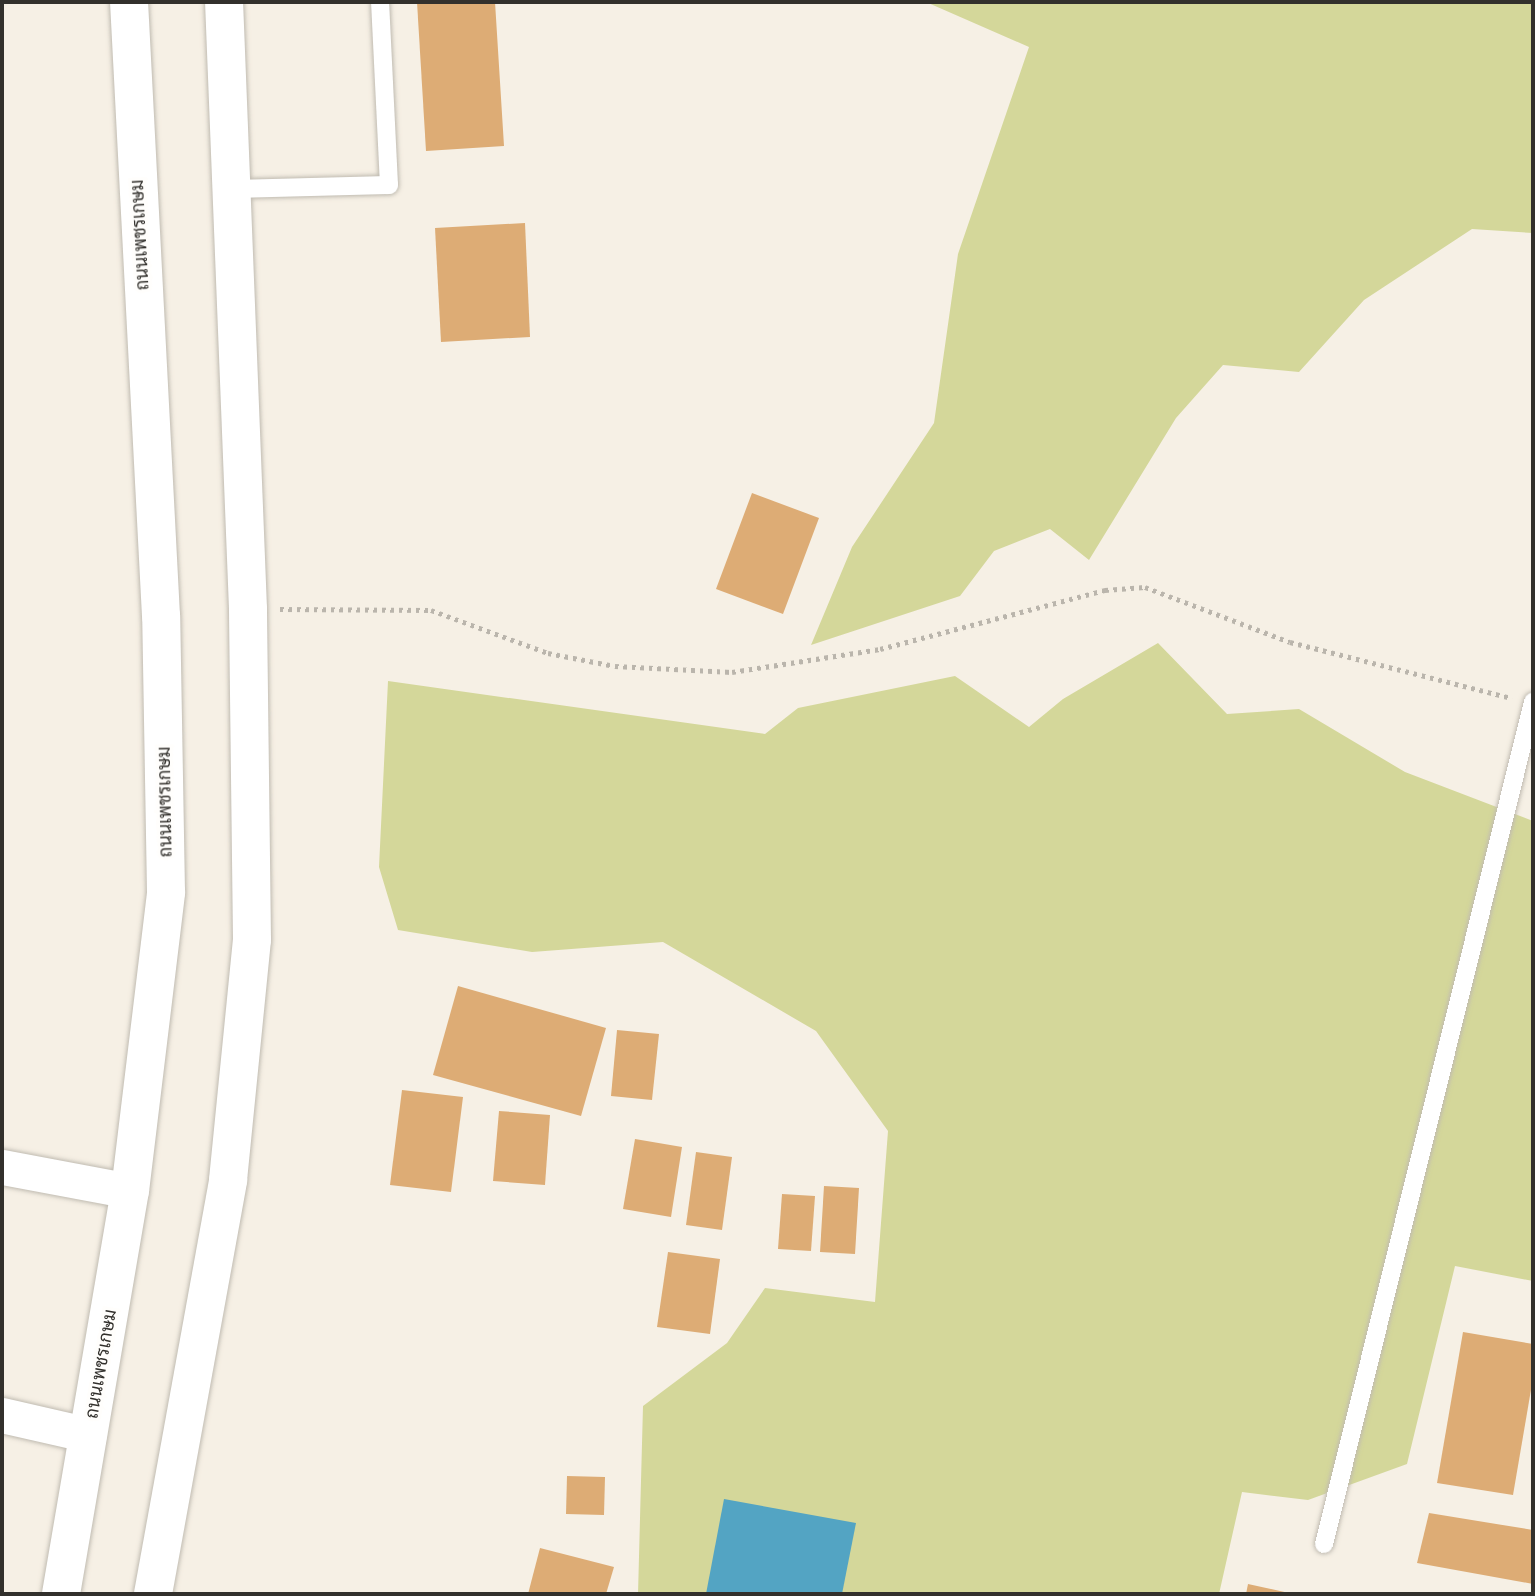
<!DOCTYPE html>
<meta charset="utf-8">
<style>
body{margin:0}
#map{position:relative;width:1535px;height:1596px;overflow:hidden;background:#f6f0e5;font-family:Inter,Sarabun,sans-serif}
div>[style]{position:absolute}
.green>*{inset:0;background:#d4d79a}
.water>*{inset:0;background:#53a4c3}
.building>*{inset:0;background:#ddac75}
.path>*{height:4.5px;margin-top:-2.25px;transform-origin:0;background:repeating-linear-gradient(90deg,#bab5ac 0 3.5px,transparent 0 8.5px)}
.roads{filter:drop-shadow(0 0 2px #c0bbb1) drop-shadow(0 0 2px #c0bbb1)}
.lane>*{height:18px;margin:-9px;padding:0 9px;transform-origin:9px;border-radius:9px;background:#fff}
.street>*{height:35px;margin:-17.5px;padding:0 17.5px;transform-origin:17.5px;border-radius:17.5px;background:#fff}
.highway>*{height:38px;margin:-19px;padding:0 19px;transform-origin:19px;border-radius:19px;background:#fff}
span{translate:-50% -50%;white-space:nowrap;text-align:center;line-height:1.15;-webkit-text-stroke:7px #fffefc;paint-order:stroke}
.street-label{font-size:18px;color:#32302c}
.frame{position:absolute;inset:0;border:4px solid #32302c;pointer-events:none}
</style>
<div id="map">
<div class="green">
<i style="clip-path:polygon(926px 2px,1533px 2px,1533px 233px,1472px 229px,1364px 300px,1299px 372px,1223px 365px,1176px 418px,1089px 560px,1050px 529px,994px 551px,960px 596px,811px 645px,852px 547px,934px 423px,958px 254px,1029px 47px)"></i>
<i style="clip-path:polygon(1158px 643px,1227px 714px,1299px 709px,1405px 772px,1533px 821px,1533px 1281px,1455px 1266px,1407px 1464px,1308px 1500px,1242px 1492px,1219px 1594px,638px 1594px,643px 1406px,727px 1343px,765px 1288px,875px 1302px,888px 1131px,816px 1031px,663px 942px,532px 952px,398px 930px,379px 867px,388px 681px,765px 734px,798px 708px,955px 676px,1029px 727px,1063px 699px)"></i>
</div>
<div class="water">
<i style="clip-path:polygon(724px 1499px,856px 1523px,842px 1594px,706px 1594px)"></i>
</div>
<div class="building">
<i style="clip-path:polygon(417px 2px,495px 2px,504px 146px,426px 151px)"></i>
<i style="clip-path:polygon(525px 223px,530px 337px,441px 342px,435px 228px)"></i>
<i style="clip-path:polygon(752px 493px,819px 518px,783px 614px,716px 589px)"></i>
<i style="clip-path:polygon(458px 986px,606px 1028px,581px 1116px,433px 1075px)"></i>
<i style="clip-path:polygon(617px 1030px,659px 1034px,652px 1100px,611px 1096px)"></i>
<i style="clip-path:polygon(402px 1090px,463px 1097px,451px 1192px,390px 1185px)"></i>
<i style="clip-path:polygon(499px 1111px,550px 1115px,545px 1185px,493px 1181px)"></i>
<i style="clip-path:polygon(635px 1139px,682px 1147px,671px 1217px,623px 1209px)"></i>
<i style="clip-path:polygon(696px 1152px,732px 1157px,722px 1230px,686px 1225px)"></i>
<i style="clip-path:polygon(824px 1186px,859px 1188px,855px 1254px,820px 1252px)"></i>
<i style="clip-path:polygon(782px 1194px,815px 1196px,811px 1251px,778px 1249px)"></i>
<i style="clip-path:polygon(668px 1252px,720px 1259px,710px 1334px,657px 1327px)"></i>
<i style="clip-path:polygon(1463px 1332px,1533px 1344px,1533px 1378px,1513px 1495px,1437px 1483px)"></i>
<i style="clip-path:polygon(567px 1476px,605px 1477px,604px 1515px,566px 1514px)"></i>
<i style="clip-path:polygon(1429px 1513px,1533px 1530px,1533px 1584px,1417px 1563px)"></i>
<i style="clip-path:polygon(540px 1548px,614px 1567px,606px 1594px,528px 1594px)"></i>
<i style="clip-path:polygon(1248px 1584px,1289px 1593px,1289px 1594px,1246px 1594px)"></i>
</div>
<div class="path">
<i style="left:280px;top:609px;width:151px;rotate:0.4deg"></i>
<i style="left:431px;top:610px;width:125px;rotate:20.2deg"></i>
<i style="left:548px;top:653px;width:68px;rotate:11deg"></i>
<i style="left:615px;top:666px;width:117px;rotate:2.9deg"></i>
<i style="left:732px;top:672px;width:150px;rotate:-8.8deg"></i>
<i style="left:880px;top:649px;width:233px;rotate:-14.7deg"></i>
<i style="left:1105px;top:590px;width:40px;rotate:-4.3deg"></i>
<i style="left:1145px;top:587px;width:155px;rotate:20.8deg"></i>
<i style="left:1290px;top:642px;width:229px;rotate:14.2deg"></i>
</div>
<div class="roads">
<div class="lane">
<i style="left:233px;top:189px;width:156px;rotate:-1.5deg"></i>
<i style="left:389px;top:185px;width:183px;rotate:-92.8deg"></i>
<i style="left:1324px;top:1544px;width:868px;rotate:-76.06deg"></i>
</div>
<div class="street">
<i style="left:2px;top:1167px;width:130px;rotate:10.6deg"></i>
<i style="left:2px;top:1415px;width:89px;rotate:12.9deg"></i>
</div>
<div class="highway">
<i style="left:61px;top:1594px;width:409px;rotate:-80.3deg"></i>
<i style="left:130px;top:1191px;width:301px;rotate:-83.1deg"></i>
<i style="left:166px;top:892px;width:276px;rotate:-91deg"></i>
<i style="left:161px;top:616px;width:615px;rotate:-92.98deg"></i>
<i style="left:153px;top:1594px;width:421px;rotate:-79.7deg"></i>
<i style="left:228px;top:1180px;width:241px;rotate:-84.3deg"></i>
<i style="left:252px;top:940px;width:331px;rotate:-90.7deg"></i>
<i style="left:248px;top:609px;width:607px;rotate:-92.26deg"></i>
</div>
</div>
<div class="street-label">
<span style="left:140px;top:235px;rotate:-93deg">ถนนเพชรเกษม</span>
<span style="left:165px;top:802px;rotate:-91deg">ถนนเพชรเกษม</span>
<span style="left:101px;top:1364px;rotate:-80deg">ถนนเพชรเกษม</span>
</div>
<div class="frame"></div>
</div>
